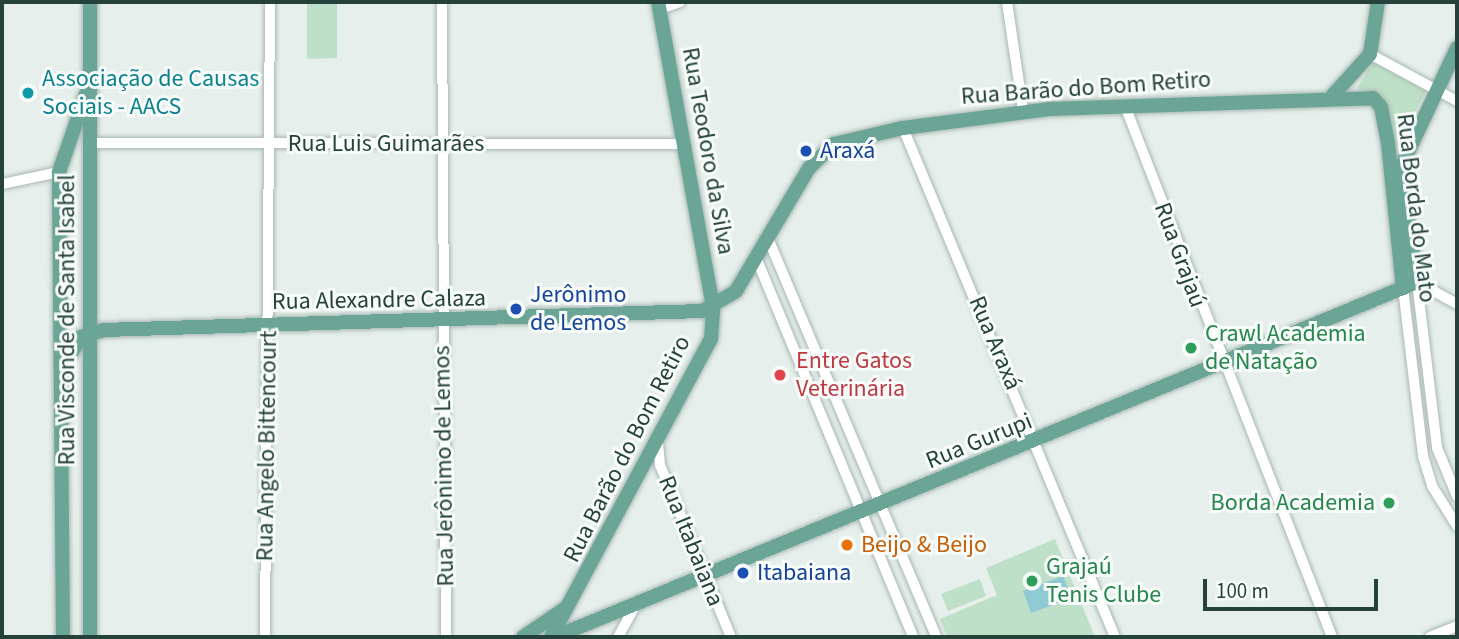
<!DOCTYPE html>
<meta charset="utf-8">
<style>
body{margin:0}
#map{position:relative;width:1459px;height:639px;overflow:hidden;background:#e6efeb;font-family:"Source Sans 3",sans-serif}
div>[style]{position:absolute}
.green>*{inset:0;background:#bfe0c8}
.water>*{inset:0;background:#8ec9d4}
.roads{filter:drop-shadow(0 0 2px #a8b8b2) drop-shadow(0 0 2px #a8b8b2)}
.minor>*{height:10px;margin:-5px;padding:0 5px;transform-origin:5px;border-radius:5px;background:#fff}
.major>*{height:14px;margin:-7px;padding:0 7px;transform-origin:7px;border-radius:7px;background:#6aa596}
.dots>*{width:19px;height:19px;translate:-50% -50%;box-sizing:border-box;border:4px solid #f7fbf9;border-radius:50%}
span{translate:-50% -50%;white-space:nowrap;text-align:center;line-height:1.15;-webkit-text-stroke:6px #f7fbf9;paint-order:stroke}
.culture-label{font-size:24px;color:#0d838f}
.left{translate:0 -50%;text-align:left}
.street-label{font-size:24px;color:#24423a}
.transit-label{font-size:24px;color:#164399}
.leisure-label{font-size:24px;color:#27864d}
.right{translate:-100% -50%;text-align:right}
.health-label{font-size:24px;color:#be3a42}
.food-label{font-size:24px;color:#c56008}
.frame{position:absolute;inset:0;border:4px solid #24423a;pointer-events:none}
.scale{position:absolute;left:1203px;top:579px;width:175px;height:32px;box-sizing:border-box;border:4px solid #24423a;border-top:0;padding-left:9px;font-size:21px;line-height:24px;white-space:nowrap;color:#24423a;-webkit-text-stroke:5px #f7fbf9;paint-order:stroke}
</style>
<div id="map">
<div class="green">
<i style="clip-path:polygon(307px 2px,337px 2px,337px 58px,307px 59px)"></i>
<i style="clip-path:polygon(1373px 62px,1426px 91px,1395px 150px,1382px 97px,1357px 88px)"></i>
<i style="clip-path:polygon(1055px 539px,1095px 637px,947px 637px,940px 619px,997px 595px,986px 568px)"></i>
<i style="clip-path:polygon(980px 579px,986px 596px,948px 611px,941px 594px)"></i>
</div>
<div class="water">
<i style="clip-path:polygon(1063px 576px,1072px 598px,1031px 613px,1023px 591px)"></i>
</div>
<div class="roads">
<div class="minor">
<i style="left:442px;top:2px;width:635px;rotate:89.64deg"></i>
<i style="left:1007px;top:2px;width:110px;rotate:81.6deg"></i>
<i style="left:660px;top:9px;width:21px;rotate:-19deg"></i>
<i style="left:1370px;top:54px;width:99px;rotate:28.4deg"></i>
<i style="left:1125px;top:106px;width:570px;rotate:68.7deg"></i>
<i style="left:903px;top:128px;width:551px;rotate:67.39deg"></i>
<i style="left:89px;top:143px;width:595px;rotate:0.1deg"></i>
<i style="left:2px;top:184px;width:58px;rotate:-11.9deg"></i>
<i style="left:767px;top:236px;width:435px;rotate:67.1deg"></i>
<i style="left:755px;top:255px;width:413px;rotate:67.5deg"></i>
<i style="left:1417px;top:282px;width:167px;rotate:83.1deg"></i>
<i style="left:1437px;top:448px;width:52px;rotate:67.4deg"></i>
<i style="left:1417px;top:282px;width:46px;rotate:28.8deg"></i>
<i style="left:1403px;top:288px;width:169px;rotate:83.2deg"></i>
<i style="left:1423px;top:456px;width:31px;rotate:73deg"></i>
<i style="left:1432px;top:486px;width:47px;rotate:58deg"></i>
<i style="left:658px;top:442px;width:23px;rotate:85deg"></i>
<i style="left:660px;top:465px;width:186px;rotate:67.6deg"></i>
<i style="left:265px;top:637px;width:635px;rotate:-89.55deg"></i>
<i style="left:618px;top:637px;width:33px;rotate:-61deg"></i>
<i style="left:1430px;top:637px;width:29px;rotate:-22deg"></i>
</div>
<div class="major">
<i style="left:1333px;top:95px;width:55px;rotate:-47.9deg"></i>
<i style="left:1370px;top:54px;width:53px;rotate:-81.3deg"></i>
<i style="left:63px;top:366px;width:34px;rotate:-58deg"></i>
<i style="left:81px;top:337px;width:24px;rotate:-17deg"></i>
<i style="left:104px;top:330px;width:598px;rotate:-1.82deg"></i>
<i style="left:702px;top:311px;width:39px;rotate:-30deg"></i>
<i style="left:736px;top:291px;width:143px;rotate:-59.3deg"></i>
<i style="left:809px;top:168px;width:35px;rotate:-44deg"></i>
<i style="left:834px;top:144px;width:71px;rotate:-13.1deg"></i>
<i style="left:903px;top:128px;width:147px;rotate:-7.4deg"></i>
<i style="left:1049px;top:109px;width:324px;rotate:-1.9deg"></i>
<i style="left:1373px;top:98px;width:12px;rotate:48deg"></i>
<i style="left:1381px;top:107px;width:37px;rotate:79deg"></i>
<i style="left:1388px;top:143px;width:146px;rotate:84.1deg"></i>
<i style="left:63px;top:637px;width:465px;rotate:-90.5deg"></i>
<i style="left:59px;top:172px;width:83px;rotate:-70.9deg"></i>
<i style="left:90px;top:637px;width:635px;rotate:-90deg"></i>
<i style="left:523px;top:637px;width:52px;rotate:-34deg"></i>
<i style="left:551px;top:637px;width:338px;rotate:-61.8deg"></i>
<i style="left:711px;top:339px;width:32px;rotate:-86deg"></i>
<i style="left:713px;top:307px;width:310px;rotate:-100.2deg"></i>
<i style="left:555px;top:637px;width:932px;rotate:-22.38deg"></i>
<i style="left:1417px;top:282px;width:116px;rotate:-97.9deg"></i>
<i style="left:1401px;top:167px;width:132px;rotate:-64.8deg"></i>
</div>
</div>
<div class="dots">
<i style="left:28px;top:93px;background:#0f9aa8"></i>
<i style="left:806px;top:151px;background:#1a4fb4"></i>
<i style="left:516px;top:309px;background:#1a4fb4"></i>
<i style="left:1191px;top:348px;background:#2e9e5b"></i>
<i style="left:780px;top:375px;background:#e0444e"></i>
<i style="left:1389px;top:503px;background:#2e9e5b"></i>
<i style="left:847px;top:545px;background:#e8710a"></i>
<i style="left:743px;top:573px;background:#1a4fb4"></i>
<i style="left:1032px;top:581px;background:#2e9e5b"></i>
</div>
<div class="culture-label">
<span class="left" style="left:42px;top:93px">Associação de Causas<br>Sociais - AACS</span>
</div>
<div class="street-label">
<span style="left:1086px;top:88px;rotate:-4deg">Rua Barão do Bom Retiro</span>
<span style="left:386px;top:144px">Rua Luis Guimarães</span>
<span style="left:708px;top:151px;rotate:80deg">Rua Teodoro da Silva</span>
<span style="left:1416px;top:208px;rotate:83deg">Rua Borda do Mato</span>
<span style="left:1180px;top:255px;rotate:70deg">Rua Grajaú</span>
<span style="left:379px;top:300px;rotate:-1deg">Rua Alexandre Calaza</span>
<span style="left:67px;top:320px;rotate:-90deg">Rua Visconde de Santa Isabel</span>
<span style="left:995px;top:343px;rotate:67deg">Rua Araxá</span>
<span style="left:979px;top:441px;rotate:-22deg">Rua Gurupi</span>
<span style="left:267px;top:446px;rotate:-89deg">Rua Angelo Bittencourt</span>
<span style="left:627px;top:449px;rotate:-63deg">Rua Barão do Bom Retiro</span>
<span style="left:444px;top:466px;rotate:-91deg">Rua Jerônimo de Lemos</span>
<span style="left:691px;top:541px;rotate:68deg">Rua Itabaiana</span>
</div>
<div class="transit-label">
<span class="left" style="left:820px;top:151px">Araxá</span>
<span class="left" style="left:530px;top:309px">Jerônimo<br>de Lemos</span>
<span class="left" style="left:757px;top:573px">Itabaiana</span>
</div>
<div class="leisure-label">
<span class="left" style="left:1205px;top:348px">Crawl Academia<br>de Natação</span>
<span class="right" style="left:1375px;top:503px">Borda Academia</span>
<span class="left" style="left:1046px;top:581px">Grajaú<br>Tenis Clube</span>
</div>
<div class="health-label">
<span class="left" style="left:796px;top:375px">Entre Gatos<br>Veterinária</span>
</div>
<div class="food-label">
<span class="left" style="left:861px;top:545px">Beijo &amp; Beijo</span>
</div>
<div class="frame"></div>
<div class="scale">100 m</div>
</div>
